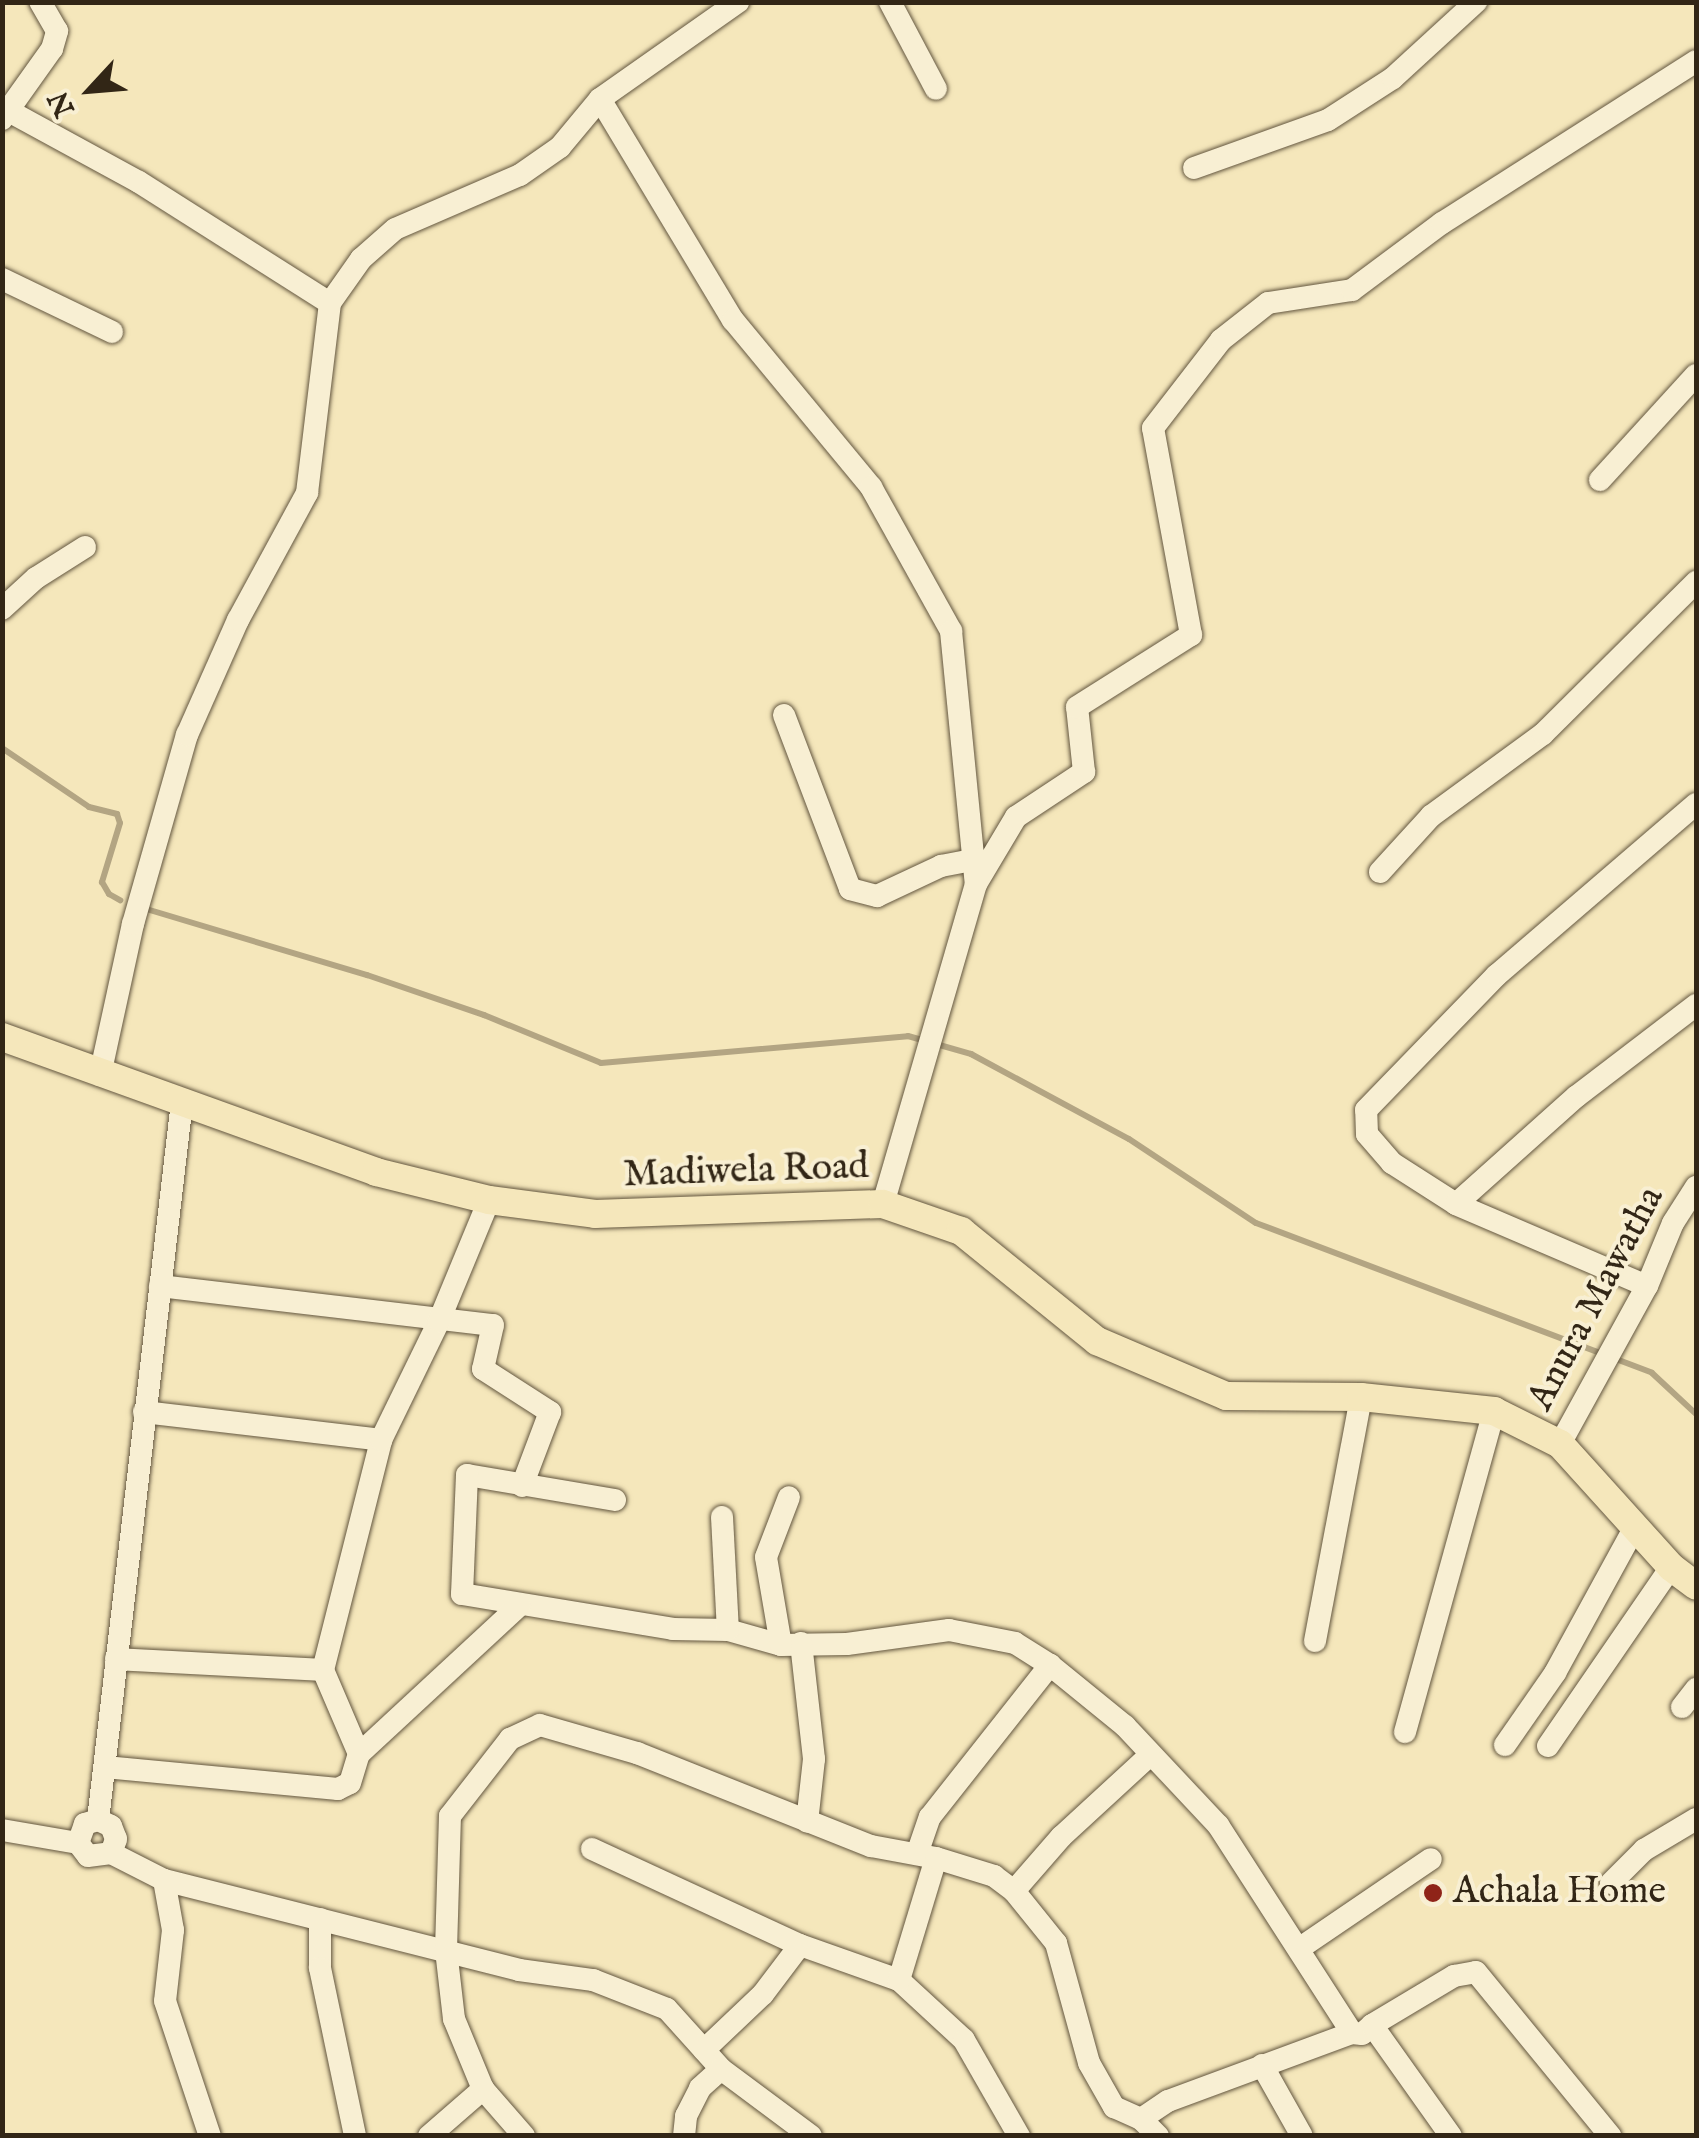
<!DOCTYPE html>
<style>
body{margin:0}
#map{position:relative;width:1699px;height:2138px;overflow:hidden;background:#f5e7bb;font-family:"IM FELL English",serif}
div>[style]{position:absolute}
.stream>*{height:6px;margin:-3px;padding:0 3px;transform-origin:3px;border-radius:3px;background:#b3a583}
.roads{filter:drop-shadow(0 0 2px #63563f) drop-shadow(0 0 2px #63563f)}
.minor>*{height:22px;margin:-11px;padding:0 11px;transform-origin:11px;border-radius:11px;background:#f8efd3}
.major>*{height:28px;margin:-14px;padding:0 14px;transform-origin:14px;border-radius:14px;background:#f5e7bb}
.dots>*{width:28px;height:28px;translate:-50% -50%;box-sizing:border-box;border:5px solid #f8efd3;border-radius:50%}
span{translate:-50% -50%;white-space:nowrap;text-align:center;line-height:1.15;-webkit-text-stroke:8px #f8efd3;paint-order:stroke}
.street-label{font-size:38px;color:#322616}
.poi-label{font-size:38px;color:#322616}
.left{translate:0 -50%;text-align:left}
.frame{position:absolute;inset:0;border:5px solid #322616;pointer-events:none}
.north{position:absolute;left:40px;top:40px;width:100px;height:100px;-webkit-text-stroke:8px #f8efd3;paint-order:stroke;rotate:244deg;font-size:28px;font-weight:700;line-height:40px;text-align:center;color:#322616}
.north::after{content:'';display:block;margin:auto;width:35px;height:45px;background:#322616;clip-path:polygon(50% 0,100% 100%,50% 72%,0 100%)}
</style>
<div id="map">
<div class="stream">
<i style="left:2px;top:748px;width:105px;rotate:34.1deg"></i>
<i style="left:89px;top:807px;width:29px;rotate:14deg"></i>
<i style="left:117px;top:814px;width:9px;rotate:72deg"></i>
<i style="left:120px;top:823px;width:62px;rotate:107deg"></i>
<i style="left:102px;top:882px;width:14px;rotate:60deg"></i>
<i style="left:109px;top:894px;width:13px;rotate:29deg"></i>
<i style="left:143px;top:908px;width:234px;rotate:16.7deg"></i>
<i style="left:367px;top:975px;width:124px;rotate:18.9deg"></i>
<i style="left:484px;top:1015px;width:126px;rotate:22.3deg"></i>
<i style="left:601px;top:1063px;width:308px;rotate:-5deg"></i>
<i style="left:908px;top:1036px;width:66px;rotate:15.9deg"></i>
<i style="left:971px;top:1054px;width:179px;rotate:28.3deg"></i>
<i style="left:1129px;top:1139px;width:152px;rotate:33.5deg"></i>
<i style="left:1256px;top:1223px;width:423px;rotate:20.7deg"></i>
<i style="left:1652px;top:1373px;width:60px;rotate:43deg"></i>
</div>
<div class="roads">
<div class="minor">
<i style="left:890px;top:2px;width:98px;rotate:62.1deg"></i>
<i style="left:600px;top:99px;width:258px;rotate:59deg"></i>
<i style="left:733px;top:320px;width:217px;rotate:50.4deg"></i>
<i style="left:871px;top:487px;width:165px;rotate:60.9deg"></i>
<i style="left:951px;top:631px;width:254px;rotate:84.4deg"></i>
<i style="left:976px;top:884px;width:333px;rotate:106.2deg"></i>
<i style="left:7px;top:110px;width:150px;rotate:28.6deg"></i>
<i style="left:139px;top:182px;width:226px;rotate:32.4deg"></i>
<i style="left:2px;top:119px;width:86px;rotate:-54.5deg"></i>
<i style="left:52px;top:49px;width:19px;rotate:-74deg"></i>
<i style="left:57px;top:31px;width:34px;rotate:-120deg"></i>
<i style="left:1194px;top:168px;width:142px;rotate:-19.7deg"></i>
<i style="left:1328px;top:120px;width:77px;rotate:-32.9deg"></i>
<i style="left:1393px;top:78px;width:113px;rotate:-42.5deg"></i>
<i style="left:2px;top:279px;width:122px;rotate:25.7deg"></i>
<i style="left:1600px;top:480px;width:142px;rotate:-47.6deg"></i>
<i style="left:2px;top:609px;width:46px;rotate:-42.4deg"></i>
<i style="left:36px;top:578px;width:58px;rotate:-32.3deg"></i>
<i style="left:784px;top:715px;width:186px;rotate:69.2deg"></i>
<i style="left:850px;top:889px;width:28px;rotate:15deg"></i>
<i style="left:877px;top:896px;width:71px;rotate:-25.1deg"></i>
<i style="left:941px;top:866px;width:37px;rotate:-11deg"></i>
<i style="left:1380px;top:872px;width:76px;rotate:-47.7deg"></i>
<i style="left:1431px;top:816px;width:139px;rotate:-36.2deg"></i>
<i style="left:1543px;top:734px;width:216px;rotate:-44.8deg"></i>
<i style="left:976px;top:884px;width:78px;rotate:-59.2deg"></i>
<i style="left:1016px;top:817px;width:82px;rotate:-33.5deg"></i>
<i style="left:1084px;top:772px;width:65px;rotate:-96.1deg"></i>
<i style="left:1077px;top:707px;width:135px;rotate:-32.3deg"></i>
<i style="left:1191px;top:635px;width:210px;rotate:-100.4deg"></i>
<i style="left:1153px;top:428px;width:111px;rotate:-52.3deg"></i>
<i style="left:1221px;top:340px;width:60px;rotate:-38.2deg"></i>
<i style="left:1268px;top:303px;width:85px;rotate:-8.8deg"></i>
<i style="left:1352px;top:290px;width:112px;rotate:-36.7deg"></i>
<i style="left:1442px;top:223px;width:301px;rotate:-32.5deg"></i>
<i style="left:100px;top:1075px;width:155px;rotate:-77.7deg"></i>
<i style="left:133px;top:924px;width:197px;rotate:-74.1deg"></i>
<i style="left:187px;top:735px;width:126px;rotate:-66.1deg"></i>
<i style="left:238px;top:620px;width:145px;rotate:-61.5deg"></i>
<i style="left:307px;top:493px;width:191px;rotate:-83.1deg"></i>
<i style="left:330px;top:303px;width:54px;rotate:-54.8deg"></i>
<i style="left:361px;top:259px;width:45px;rotate:-41.4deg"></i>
<i style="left:395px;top:229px;width:136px;rotate:-23.4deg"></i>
<i style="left:520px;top:175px;width:49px;rotate:-35deg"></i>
<i style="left:560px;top:147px;width:62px;rotate:-50.2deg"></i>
<i style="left:600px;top:99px;width:169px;rotate:-35.1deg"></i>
<i style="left:1456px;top:1204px;width:76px;rotate:-147.4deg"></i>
<i style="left:1392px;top:1163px;width:38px;rotate:-131deg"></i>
<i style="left:1367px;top:1134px;width:24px;rotate:-92deg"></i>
<i style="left:1366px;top:1110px;width:188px;rotate:-45.9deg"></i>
<i style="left:1497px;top:975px;width:262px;rotate:-40.7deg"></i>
<i style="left:160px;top:1286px;width:335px;rotate:6.7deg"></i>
<i style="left:493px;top:1325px;width:45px;rotate:102.8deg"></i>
<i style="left:483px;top:1369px;width:80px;rotate:32.7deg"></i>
<i style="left:550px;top:1412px;width:79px;rotate:110.7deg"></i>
<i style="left:1647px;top:1286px;width:208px;rotate:-156.8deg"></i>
<i style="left:1456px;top:1204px;width:162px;rotate:-41.8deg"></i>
<i style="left:1577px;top:1096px;width:150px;rotate:-37.4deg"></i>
<i style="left:144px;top:1412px;width:239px;rotate:6.7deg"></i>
<i style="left:1560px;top:1444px;width:180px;rotate:-61.2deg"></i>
<i style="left:1647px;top:1286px;width:68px;rotate:-67.6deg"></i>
<i style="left:1673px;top:1223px;width:43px;rotate:-57.4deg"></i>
<i style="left:615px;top:1500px;width:150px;rotate:-170.4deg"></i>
<i style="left:467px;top:1475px;width:119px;rotate:92.4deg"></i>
<i style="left:462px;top:1594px;width:214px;rotate:9.4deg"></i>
<i style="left:673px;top:1629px;width:55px;rotate:1deg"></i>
<i style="left:728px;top:1630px;width:55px;rotate:15.8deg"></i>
<i style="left:781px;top:1645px;width:66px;rotate:-0.9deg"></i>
<i style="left:847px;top:1644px;width:103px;rotate:-7.8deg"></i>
<i style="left:949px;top:1630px;width:67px;rotate:11.1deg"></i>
<i style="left:1015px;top:1643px;width:41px;rotate:32.2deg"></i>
<i style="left:1050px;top:1665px;width:97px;rotate:39.1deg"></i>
<i style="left:1125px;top:1726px;width:136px;rotate:46.8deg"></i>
<i style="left:1218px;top:1825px;width:247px;rotate:57.2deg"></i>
<i style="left:1352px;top:2033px;width:10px;rotate:6deg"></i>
<i style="left:1362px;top:2034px;width:13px;rotate:-42deg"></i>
<i style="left:1372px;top:2025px;width:136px;rotate:54.6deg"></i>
<i style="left:722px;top:1517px;width:113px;rotate:87deg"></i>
<i style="left:1315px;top:1641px;width:248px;rotate:-79.3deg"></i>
<i style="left:801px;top:1643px;width:117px;rotate:83.6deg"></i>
<i style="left:814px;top:1759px;width:63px;rotate:96.3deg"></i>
<i style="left:781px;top:1645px;width:89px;rotate:-99.7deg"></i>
<i style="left:766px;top:1557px;width:64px;rotate:-69deg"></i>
<i style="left:116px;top:1659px;width:207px;rotate:3deg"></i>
<i style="left:1682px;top:1707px;width:23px;rotate:-52deg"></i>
<i style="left:1405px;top:1732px;width:333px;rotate:-74.5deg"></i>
<i style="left:1505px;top:1745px;width:88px;rotate:-55.2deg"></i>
<i style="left:1555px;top:1673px;width:166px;rotate:-61.3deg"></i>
<i style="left:1548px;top:1746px;width:217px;rotate:-55.5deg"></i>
<i style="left:359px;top:1754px;width:219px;rotate:-42.8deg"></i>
<i style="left:105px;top:1767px;width:234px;rotate:5.4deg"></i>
<i style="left:338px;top:1789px;width:13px;rotate:-27deg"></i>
<i style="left:350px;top:1783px;width:30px;rotate:-73deg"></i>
<i style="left:359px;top:1754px;width:91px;rotate:-113.2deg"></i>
<i style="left:323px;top:1670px;width:237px;rotate:-75.8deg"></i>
<i style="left:381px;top:1440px;width:132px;rotate:-64deg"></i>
<i style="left:439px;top:1321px;width:131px;rotate:-67.5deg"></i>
<i style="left:98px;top:1820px;width:723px;rotate:-83.33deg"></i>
<i style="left:2px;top:1830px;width:77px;rotate:9.7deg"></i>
<i style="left:592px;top:1849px;width:229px;rotate:24.8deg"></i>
<i style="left:800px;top:1945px;width:105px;rotate:19.5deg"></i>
<i style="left:899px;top:1980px;width:88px;rotate:42.7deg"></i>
<i style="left:964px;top:2040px;width:111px;rotate:60.2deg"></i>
<i style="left:111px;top:1853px;width:15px;rotate:-70deg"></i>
<i style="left:116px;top:1839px;width:14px;rotate:-111deg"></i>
<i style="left:111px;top:1826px;width:14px;rotate:-155deg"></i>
<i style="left:98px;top:1820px;width:14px;rotate:163deg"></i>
<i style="left:85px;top:1824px;width:20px;rotate:110deg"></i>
<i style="left:78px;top:1843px;width:16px;rotate:52deg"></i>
<i style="left:88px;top:1856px;width:23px;rotate:-7deg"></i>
<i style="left:111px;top:1853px;width:59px;rotate:27deg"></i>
<i style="left:164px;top:1880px;width:51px;rotate:79.8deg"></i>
<i style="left:173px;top:1930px;width:71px;rotate:96.4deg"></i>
<i style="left:165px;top:2001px;width:142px;rotate:71.6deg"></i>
<i style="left:917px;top:1854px;width:39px;rotate:-71deg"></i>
<i style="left:930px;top:1817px;width:194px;rotate:-51.7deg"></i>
<i style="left:164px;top:1880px;width:366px;rotate:14.2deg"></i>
<i style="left:519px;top:1970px;width:75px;rotate:7.7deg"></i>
<i style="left:593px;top:1980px;width:79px;rotate:21.4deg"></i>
<i style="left:667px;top:2009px;width:81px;rotate:48deg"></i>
<i style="left:721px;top:2069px;width:112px;rotate:36.7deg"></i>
<i style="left:1611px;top:1883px;width:47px;rotate:-45deg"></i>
<i style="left:1644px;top:1850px;width:61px;rotate:-30.8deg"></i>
<i style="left:1014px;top:1891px;width:72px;rotate:-49deg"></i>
<i style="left:1061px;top:1837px;width:120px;rotate:-42.6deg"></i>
<i style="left:320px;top:1919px;width:49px;rotate:90deg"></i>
<i style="left:320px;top:1968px;width:172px;rotate:78.2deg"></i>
<i style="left:1300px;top:1948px;width:158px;rotate:-34.2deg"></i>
<i style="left:899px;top:1980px;width:127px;rotate:-73.1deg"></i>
<i style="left:1372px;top:2025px;width:96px;rotate:-30.9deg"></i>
<i style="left:1454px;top:1976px;width:22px;rotate:-10deg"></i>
<i style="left:1476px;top:1972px;width:212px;rotate:50.7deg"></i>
<i style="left:704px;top:2050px;width:81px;rotate:-43.5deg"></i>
<i style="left:763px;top:1994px;width:61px;rotate:-52.9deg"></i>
<i style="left:1262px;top:2065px;width:81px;rotate:60.6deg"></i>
<i style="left:1141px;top:2119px;width:32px;rotate:-34deg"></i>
<i style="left:1168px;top:2101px;width:196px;rotate:-20.3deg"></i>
<i style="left:429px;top:2136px;width:72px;rotate:-41deg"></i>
<i style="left:524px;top:2136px;width:62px;rotate:-131.1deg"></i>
<i style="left:483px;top:2089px;width:76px;rotate:-112.5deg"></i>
<i style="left:454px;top:2019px;width:69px;rotate:-96.6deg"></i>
<i style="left:446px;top:1950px;width:134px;rotate:-88.3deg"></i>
<i style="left:450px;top:1816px;width:98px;rotate:-52.1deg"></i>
<i style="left:510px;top:1739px;width:33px;rotate:-25deg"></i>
<i style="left:540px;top:1725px;width:101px;rotate:16.1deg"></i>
<i style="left:637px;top:1753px;width:252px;rotate:21.7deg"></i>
<i style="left:871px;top:1846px;width:66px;rotate:10.5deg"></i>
<i style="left:936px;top:1858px;width:61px;rotate:17.2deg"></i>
<i style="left:994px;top:1876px;width:25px;rotate:37deg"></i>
<i style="left:1014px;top:1891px;width:67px;rotate:51.1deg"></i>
<i style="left:1056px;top:1943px;width:124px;rotate:74.6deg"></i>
<i style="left:1089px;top:2063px;width:51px;rotate:60.4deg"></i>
<i style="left:1114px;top:2107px;width:30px;rotate:24deg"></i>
<i style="left:1141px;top:2119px;width:24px;rotate:45deg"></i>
<i style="left:684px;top:2136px;width:20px;rotate:-84deg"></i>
<i style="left:686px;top:2116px;width:31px;rotate:-63deg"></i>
<i style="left:700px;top:2088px;width:28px;rotate:-42deg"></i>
</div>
<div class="major">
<i style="left:2px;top:1037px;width:398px;rotate:19.8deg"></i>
<i style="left:376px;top:1172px;width:116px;rotate:13.9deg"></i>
<i style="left:489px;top:1200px;width:107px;rotate:7.5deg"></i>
<i style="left:595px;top:1214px;width:288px;rotate:-2deg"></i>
<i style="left:883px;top:1204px;width:83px;rotate:19.1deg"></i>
<i style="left:961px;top:1231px;width:175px;rotate:39deg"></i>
<i style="left:1097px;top:1341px;width:140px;rotate:23.1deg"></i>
<i style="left:1226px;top:1396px;width:135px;rotate:0.4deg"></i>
<i style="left:1361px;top:1397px;width:134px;rotate:6deg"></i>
<i style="left:1494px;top:1411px;width:74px;rotate:26.6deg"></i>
<i style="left:1560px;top:1444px;width:166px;rotate:47.9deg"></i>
<i style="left:1671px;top:1567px;width:31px;rotate:37deg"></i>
</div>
</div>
<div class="dots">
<i style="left:1433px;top:1893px;background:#8f2418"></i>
</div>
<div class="street-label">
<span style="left:746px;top:1172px;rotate:-2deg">Madiwela Road</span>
<span style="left:1597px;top:1299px;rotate:-62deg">Anura Mawatha</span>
</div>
<div class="poi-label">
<span class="left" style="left:1453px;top:1893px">Achala Home</span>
</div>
<div class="frame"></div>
<div class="north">N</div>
</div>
